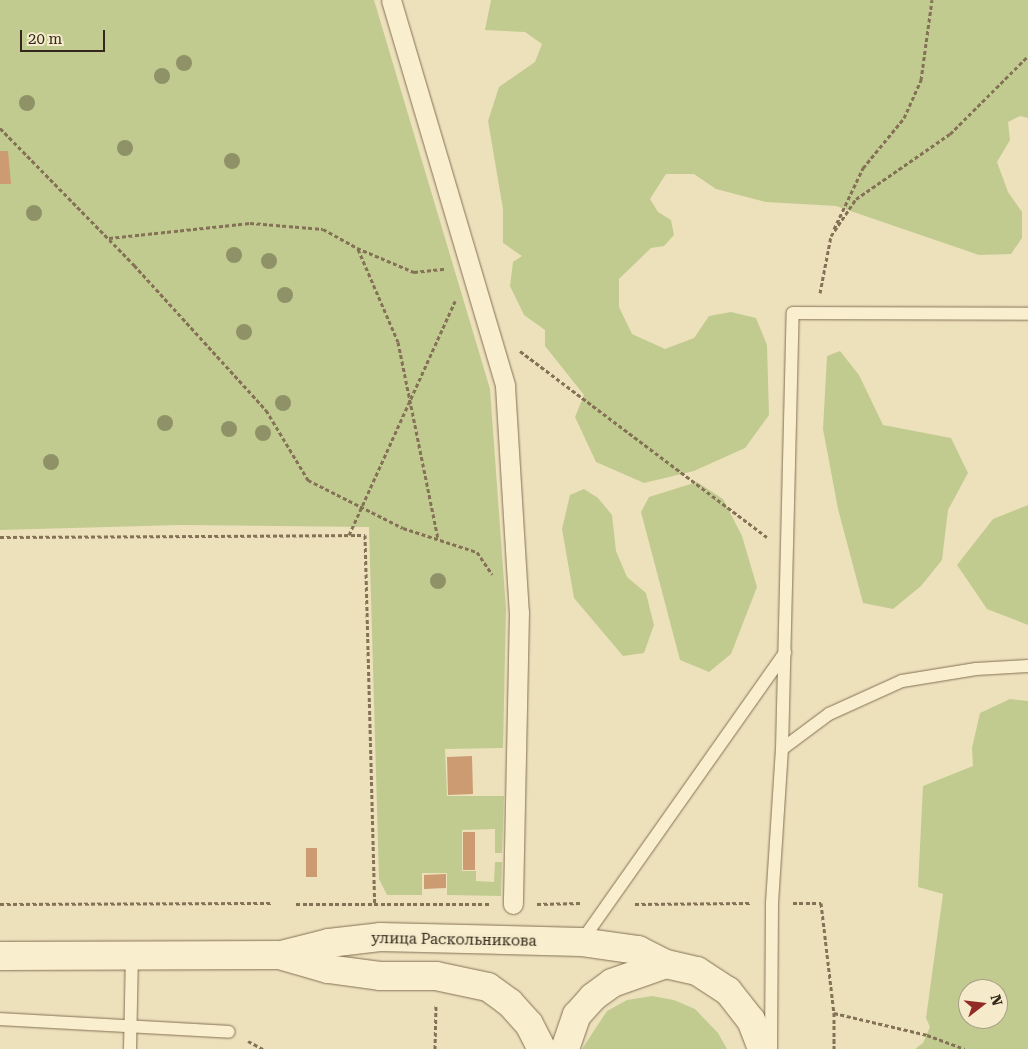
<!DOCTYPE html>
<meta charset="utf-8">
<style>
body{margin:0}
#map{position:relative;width:1028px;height:1049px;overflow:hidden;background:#ede1bc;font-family:"Roboto Serif",serif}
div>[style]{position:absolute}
.green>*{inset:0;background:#c1cb90}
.building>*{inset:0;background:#cc9b71}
.path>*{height:3px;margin-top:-1.5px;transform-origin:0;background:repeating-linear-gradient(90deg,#847156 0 4px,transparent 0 6.5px)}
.roads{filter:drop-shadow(0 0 1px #847156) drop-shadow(0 0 1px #847156)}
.service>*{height:12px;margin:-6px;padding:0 6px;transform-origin:6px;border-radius:6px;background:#f9eece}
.pedestrian>*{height:19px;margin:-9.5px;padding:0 9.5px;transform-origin:9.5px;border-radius:9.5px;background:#f9eece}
.tertiary>*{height:28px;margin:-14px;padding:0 14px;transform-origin:14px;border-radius:14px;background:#f9eece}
.trees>*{width:16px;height:16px;margin:-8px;border-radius:50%;background:#8f9167}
span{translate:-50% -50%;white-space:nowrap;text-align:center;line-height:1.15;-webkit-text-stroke:5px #f5ebcb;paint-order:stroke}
.street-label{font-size:15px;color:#33281b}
.north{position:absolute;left:958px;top:979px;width:50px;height:50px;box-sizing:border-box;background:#f5ebcb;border:1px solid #a79d85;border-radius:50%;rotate:74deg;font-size:14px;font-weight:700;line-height:20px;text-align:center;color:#33281b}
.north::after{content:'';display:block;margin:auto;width:18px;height:22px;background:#932a26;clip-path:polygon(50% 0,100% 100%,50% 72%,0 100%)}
.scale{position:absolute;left:20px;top:30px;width:85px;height:22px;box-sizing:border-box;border:2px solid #33281b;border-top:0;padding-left:6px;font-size:15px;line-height:18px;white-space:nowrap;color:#33281b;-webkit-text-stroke:4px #f5ebcb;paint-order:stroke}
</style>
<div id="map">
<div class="green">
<i style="clip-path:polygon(0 0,374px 0,490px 389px,506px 609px,503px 748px,445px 749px,447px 796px,504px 796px,502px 853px,495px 853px,495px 829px,462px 830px,462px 871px,476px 871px,476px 881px,494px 882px,495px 862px,502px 862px,501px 896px,447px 895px,447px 873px,422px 873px,422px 895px,387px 895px,379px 879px,369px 527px,180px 525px,0 530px)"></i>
<i style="clip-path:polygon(491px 0,1028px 0,1028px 118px,1020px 116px,1008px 122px,1010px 140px,997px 162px,1008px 192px,1022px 212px,1022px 238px,1011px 254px,979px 255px,836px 206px,766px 202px,716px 189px,694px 174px,666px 174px,650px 199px,658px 212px,671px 220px,674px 235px,664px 246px,651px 248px,619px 279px,619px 307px,632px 334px,665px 349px,694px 338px,709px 316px,731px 312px,756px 318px,767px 345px,769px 415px,745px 448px,694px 471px,644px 483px,596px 462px,575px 417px,584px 395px,545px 346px,545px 330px,524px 315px,510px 286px,513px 262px,522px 256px,503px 243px,503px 209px,488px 121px,499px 87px,535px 62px,542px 44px,525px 32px,485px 30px)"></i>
<i style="clip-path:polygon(840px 351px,859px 375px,883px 425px,951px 438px,968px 473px,948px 510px,942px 560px,921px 586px,893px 609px,863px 603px,838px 509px,823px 429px,827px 356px)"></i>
<i style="clip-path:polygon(697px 482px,723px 499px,742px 536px,757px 587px,731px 654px,709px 672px,680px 660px,641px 512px,649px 497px)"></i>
<i style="clip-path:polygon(584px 489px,598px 498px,612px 515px,616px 551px,627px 577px,646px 593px,654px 625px,644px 653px,623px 656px,574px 598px,562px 529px,570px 495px)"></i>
<i style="clip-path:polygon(1028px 505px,1028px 625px,987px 609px,957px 565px,993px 519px)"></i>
<i style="clip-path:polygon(evenodd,1010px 699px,1028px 701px,1028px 1049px,915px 1049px,923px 1043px,930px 1027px,926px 1018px,943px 894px,918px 887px,923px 786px,973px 766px,972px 748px,980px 713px,1010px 699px,968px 989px,998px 989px,998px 1019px,968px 1019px,968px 989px)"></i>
<i style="clip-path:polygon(652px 996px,674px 1000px,695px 1009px,718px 1033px,727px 1049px,582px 1049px,607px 1011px,627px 1000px)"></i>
</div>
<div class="building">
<i style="clip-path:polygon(0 151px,8px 151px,11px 184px,0 184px)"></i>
<i style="clip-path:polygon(472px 756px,473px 794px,448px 795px,447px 757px)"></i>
<i style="clip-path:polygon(463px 832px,475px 832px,475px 870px,463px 870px)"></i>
<i style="clip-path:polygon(306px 848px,317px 848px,317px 877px,306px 877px)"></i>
<i style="clip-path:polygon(446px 874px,446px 888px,424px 889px,424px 875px)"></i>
</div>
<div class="path">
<i style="left:0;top:128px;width:192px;rotate:45.6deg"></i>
<i style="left:134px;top:265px;width:196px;rotate:47.7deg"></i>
<i style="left:266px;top:410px;width:82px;rotate:59deg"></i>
<i style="left:308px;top:480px;width:106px;rotate:26.8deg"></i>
<i style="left:403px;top:528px;width:78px;rotate:18deg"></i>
<i style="left:477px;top:552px;width:27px;rotate:56deg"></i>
<i style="left:834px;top:229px;width:68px;rotate:-64.6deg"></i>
<i style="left:863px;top:168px;width:65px;rotate:-50.6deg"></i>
<i style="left:904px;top:118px;width:42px;rotate:-65.9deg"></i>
<i style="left:921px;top:80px;width:81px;rotate:-82.2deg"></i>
<i style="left:109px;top:238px;width:142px;rotate:-6.1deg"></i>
<i style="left:250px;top:223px;width:73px;rotate:4.7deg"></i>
<i style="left:323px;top:229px;width:39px;rotate:29deg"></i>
<i style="left:357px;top:248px;width:62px;rotate:22.8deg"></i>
<i style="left:414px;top:272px;width:31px;rotate:-6deg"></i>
<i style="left:358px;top:249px;width:101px;rotate:66.7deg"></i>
<i style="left:398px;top:342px;width:200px;rotate:78.5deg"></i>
<i style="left:820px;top:293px;width:58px;rotate:-79.1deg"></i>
<i style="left:831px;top:236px;width:45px;rotate:-56deg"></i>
<i style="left:856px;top:199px;width:114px;rotate:-34.7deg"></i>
<i style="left:950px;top:134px;width:110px;rotate:-45deg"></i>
<i style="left:520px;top:351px;width:309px;rotate:37deg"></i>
<i style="left:349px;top:535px;width:257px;rotate:-65.6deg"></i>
<i style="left:0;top:537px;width:365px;rotate:-0.3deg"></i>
<i style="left:365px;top:535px;width:370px;rotate:88.5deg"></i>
<i style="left:793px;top:903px;width:28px"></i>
<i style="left:821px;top:903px;width:111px;rotate:83.3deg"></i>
<i style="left:834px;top:1013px;width:36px;rotate:90deg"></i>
<i style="left:0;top:904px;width:272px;rotate:-0.2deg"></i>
<i style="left:296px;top:904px;width:195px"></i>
<i style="left:537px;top:904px;width:44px;rotate:-1.3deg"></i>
<i style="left:635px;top:904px;width:115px;rotate:-0.5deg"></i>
<i style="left:834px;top:1013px;width:96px;rotate:13.3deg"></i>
<i style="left:927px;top:1035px;width:40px;rotate:20.2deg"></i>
<i style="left:248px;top:1041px;width:17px;rotate:28deg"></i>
<i style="left:435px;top:1049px;width:45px;rotate:-88.7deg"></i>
</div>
<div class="roads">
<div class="service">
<i style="left:782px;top:749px;width:59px;rotate:-36.7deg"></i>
<i style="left:829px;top:714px;width:80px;rotate:-24.3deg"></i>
<i style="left:902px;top:681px;width:75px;rotate:-9.2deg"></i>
<i style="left:976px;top:669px;width:52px;rotate:-3.3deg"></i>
<i style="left:581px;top:942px;width:354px;rotate:-54.8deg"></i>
<i style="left:0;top:1019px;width:229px;rotate:3.2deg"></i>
<i style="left:130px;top:1049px;width:92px;rotate:-88.8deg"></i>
<i style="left:771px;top:1049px;width:146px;rotate:-89.6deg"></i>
<i style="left:772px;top:903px;width:154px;rotate:-86.3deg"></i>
<i style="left:782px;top:749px;width:436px;rotate:-88.6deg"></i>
<i style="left:793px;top:313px;width:235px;rotate:0.2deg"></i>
</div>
<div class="pedestrian">
<i style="left:391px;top:0;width:402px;rotate:73.5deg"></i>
<i style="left:505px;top:386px;width:226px;rotate:86.5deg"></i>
<i style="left:519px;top:612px;width:292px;rotate:91.2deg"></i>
</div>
<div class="tertiary">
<i style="left:0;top:956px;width:281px;rotate:-0.2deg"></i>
<i style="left:281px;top:955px;width:49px;rotate:-14deg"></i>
<i style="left:329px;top:943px;width:51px;rotate:-6.7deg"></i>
<i style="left:380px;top:937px;width:201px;rotate:1.4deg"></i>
<i style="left:581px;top:942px;width:58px;rotate:8deg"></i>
<i style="left:638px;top:950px;width:31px;rotate:27deg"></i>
<i style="left:283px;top:956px;width:47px;rotate:16.1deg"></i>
<i style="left:328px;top:969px;width:52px;rotate:7.7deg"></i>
<i style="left:380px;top:976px;width:56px"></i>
<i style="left:436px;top:976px;width:53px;rotate:11.9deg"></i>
<i style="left:488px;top:987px;width:27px;rotate:36deg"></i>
<i style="left:510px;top:1003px;width:28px;rotate:48deg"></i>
<i style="left:529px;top:1024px;width:28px;rotate:63deg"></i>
<i style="left:565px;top:1049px;width:36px;rotate:-71deg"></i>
<i style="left:577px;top:1015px;width:24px;rotate:-48deg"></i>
<i style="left:593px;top:997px;width:24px;rotate:-36deg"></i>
<i style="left:612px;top:983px;width:57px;rotate:-19.4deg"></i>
<i style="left:666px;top:964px;width:32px;rotate:13deg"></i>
<i style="left:697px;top:971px;width:37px;rotate:33deg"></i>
<i style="left:728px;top:991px;width:37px;rotate:52deg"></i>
<i style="left:751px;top:1020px;width:31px;rotate:69deg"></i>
</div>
</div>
<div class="trees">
<i style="left:184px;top:63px"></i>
<i style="left:162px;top:76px"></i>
<i style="left:27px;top:103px"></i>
<i style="left:125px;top:148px"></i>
<i style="left:232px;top:161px"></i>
<i style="left:34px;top:213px"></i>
<i style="left:234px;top:255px"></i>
<i style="left:269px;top:261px"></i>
<i style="left:285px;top:295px"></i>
<i style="left:244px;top:332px"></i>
<i style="left:283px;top:403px"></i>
<i style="left:165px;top:423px"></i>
<i style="left:229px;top:429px"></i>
<i style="left:263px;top:433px"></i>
<i style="left:51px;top:462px"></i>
<i style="left:438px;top:581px"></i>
</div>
<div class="street-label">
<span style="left:454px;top:940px;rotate:1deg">улица Раскольникова</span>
</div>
<div class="north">N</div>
<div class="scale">20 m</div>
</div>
